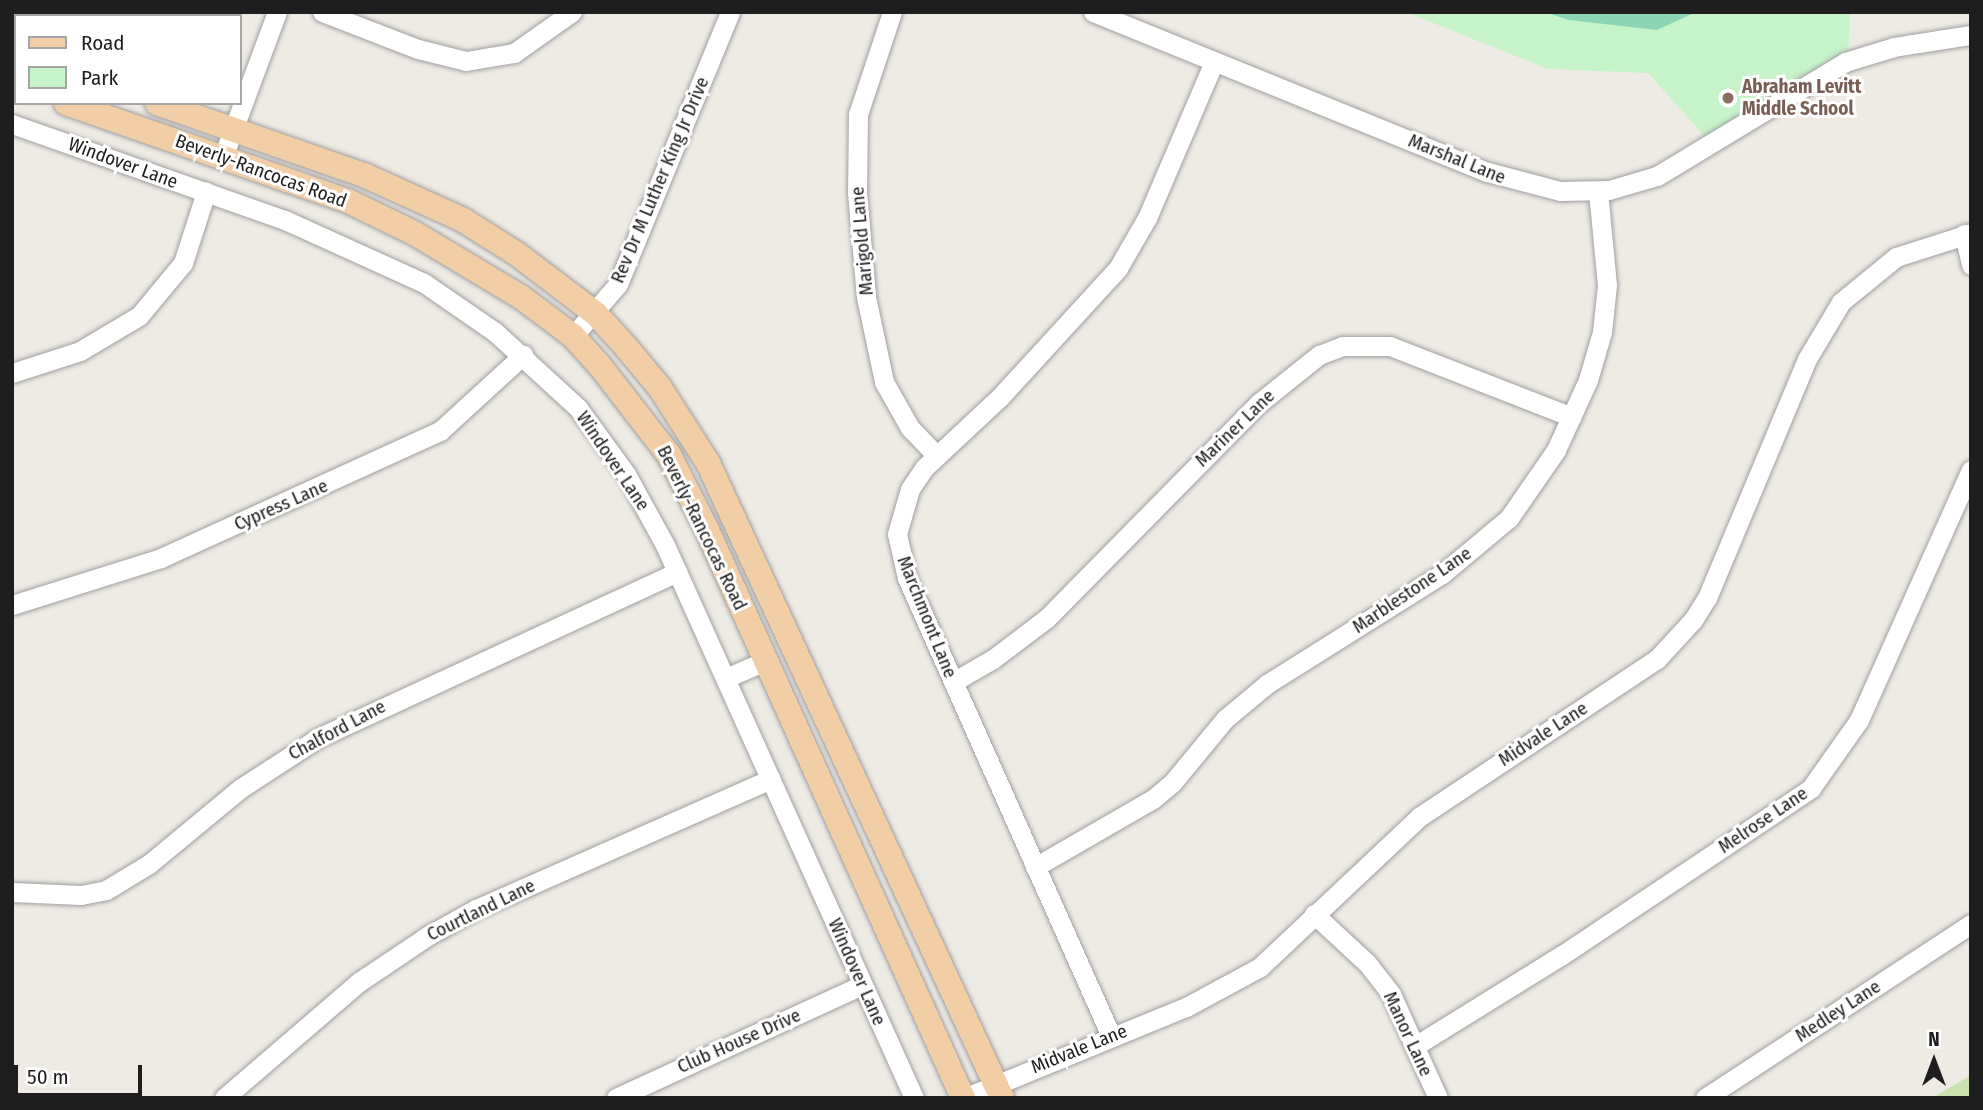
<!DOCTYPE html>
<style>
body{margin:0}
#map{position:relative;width:1983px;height:1110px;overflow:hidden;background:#eeebe5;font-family:"Fira Sans Condensed",sans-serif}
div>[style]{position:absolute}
.grass>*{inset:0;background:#cbe3b0}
.park>*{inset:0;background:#c7f3c8}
.pitch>*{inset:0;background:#8bd5b5}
.roads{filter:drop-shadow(0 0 2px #9f9f9f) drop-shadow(0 0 2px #9f9f9f)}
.minor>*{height:19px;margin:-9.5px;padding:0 9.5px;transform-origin:9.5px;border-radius:9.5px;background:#fff}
.major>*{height:24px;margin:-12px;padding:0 12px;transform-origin:12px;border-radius:12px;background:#f2cea6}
.dots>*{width:19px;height:19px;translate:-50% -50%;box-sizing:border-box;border:4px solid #fff;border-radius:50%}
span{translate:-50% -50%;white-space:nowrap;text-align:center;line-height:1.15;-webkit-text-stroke:6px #fff;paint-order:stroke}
.education-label{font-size:19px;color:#785e54;font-weight:700}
.left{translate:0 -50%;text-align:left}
.street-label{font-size:19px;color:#1e1e1e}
.frame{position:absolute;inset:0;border:14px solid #1e1e1e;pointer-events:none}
.legend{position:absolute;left:14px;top:14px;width:228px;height:91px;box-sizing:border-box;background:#fff;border:2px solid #a5a5a5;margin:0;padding:9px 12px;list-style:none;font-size:21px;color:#1e1e1e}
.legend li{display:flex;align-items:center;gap:14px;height:35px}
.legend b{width:35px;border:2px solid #a5a5a5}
.north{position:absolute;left:1899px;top:1026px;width:70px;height:70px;-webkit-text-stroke:5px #fff;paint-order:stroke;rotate:0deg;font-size:19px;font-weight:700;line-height:28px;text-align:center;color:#1e1e1e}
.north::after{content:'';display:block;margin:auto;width:24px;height:32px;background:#1e1e1e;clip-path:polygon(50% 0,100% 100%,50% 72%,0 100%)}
.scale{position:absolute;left:14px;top:1065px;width:128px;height:32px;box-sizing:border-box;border:4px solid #1e1e1e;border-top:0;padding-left:9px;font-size:21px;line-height:24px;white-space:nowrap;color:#1e1e1e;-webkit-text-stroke:5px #fff;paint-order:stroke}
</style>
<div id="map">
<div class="grass">
<i style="clip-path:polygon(1971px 1075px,1971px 1098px,1932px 1098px)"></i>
</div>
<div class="park">
<i style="clip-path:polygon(1406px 12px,1850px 12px,1848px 61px,1710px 142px,1648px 73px,1548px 69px)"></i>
</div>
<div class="pitch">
<i style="clip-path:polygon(1544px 12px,1696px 12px,1657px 30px,1569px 20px)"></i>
</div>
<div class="roads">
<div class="minor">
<i style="left:322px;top:12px;width:103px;rotate:21.1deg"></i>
<i style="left:418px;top:49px;width:49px;rotate:14deg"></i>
<i style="left:466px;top:61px;width:49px;rotate:-9.5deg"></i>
<i style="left:514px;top:53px;width:71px;rotate:-35.3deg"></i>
<i style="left:892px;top:12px;width:108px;rotate:108.4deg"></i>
<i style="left:858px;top:114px;width:78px;rotate:90.7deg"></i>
<i style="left:857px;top:192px;width:105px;rotate:85.1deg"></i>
<i style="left:866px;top:297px;width:87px;rotate:78deg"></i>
<i style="left:884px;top:382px;width:53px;rotate:60.5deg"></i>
<i style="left:910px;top:428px;width:37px;rotate:46deg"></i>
<i style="left:1093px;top:12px;width:426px;rotate:22.1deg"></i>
<i style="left:1488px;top:172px;width:74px;rotate:14.8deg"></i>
<i style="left:1560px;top:191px;width:49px;rotate:-1.2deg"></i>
<i style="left:1609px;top:190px;width:50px;rotate:-16.3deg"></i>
<i style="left:1657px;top:176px;width:220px;rotate:-31.2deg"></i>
<i style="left:1845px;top:62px;width:51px;rotate:-17deg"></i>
<i style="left:1894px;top:47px;width:78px;rotate:-8.9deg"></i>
<i style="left:12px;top:124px;width:289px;rotate:19.4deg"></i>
<i style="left:285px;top:220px;width:153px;rotate:24.4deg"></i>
<i style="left:424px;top:283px;width:86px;rotate:34.6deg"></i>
<i style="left:495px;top:332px;width:113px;rotate:42.5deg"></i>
<i style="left:578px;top:408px;width:82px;rotate:54deg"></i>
<i style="left:626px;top:474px;width:81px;rotate:61.2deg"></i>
<i style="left:665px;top:545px;width:606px;rotate:65.76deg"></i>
<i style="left:223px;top:157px;width:155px;rotate:-69.6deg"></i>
<i style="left:1964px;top:234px;width:32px;rotate:77deg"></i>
<i style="left:573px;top:336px;width:69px;rotate:-49.1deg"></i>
<i style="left:618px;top:284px;width:294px;rotate:-67.6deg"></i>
<i style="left:12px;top:373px;width:71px;rotate:-17.9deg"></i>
<i style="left:80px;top:351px;width:69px;rotate:-30.7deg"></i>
<i style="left:139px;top:316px;width:69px;rotate:-50.3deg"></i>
<i style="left:183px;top:263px;width:75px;rotate:-72.1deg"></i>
<i style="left:12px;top:605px;width:156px;rotate:-17.5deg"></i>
<i style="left:161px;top:558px;width:307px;rotate:-24.5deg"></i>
<i style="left:440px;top:431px;width:113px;rotate:-42.5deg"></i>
<i style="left:726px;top:678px;width:43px;rotate:-23.6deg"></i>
<i style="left:953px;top:682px;width:46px;rotate:-29.9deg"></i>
<i style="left:993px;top:659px;width:68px;rotate:-37.2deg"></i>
<i style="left:1047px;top:618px;width:302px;rotate:-45.4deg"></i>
<i style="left:1259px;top:403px;width:77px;rotate:-38.7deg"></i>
<i style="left:1319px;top:355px;width:25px;rotate:-21deg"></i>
<i style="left:1342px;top:346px;width:48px"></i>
<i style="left:1390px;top:346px;width:195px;rotate:21.3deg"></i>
<i style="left:1035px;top:867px;width:136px;rotate:-30deg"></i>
<i style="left:1153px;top:799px;width:26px;rotate:-40deg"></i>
<i style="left:1173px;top:782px;width:82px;rotate:-50.5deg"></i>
<i style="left:1225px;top:719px;width:55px;rotate:-39.8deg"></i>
<i style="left:1267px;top:684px;width:207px;rotate:-32.2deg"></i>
<i style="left:1442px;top:574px;width:87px;rotate:-39.9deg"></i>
<i style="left:1509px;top:518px;width:83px;rotate:-55.3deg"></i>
<i style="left:1556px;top:450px;width:77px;rotate:-65.4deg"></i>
<i style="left:1588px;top:380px;width:50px;rotate:-73.7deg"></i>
<i style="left:1602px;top:332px;width:47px;rotate:-83.9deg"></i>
<i style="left:1607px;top:285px;width:94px;rotate:-95.5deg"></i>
<i style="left:12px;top:892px;width:69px;rotate:2.5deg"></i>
<i style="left:81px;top:895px;width:25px;rotate:-11deg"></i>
<i style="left:106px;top:890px;width:50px;rotate:-31.2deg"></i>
<i style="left:149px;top:864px;width:119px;rotate:-39.6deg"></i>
<i style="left:241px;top:788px;width:92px;rotate:-33deg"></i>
<i style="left:318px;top:738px;width:396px;rotate:-24.8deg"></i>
<i style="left:1314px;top:914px;width:72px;rotate:42.8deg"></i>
<i style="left:1367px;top:963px;width:39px;rotate:52deg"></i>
<i style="left:1391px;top:994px;width:114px;rotate:65.7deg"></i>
<i style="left:1111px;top:1036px;width:501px;rotate:-114.01deg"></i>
<i style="left:907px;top:578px;width:45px;rotate:-102.8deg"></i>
<i style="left:897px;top:534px;width:47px;rotate:-73.9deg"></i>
<i style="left:910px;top:489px;width:25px;rotate:-56deg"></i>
<i style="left:924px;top:468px;width:104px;rotate:-43.1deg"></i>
<i style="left:1000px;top:397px;width:175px;rotate:-47.5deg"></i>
<i style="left:1118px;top:268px;width:58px;rotate:-59.9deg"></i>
<i style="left:1147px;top:218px;width:170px;rotate:-66.8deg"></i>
<i style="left:1415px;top:1046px;width:173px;rotate:-31.8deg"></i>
<i style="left:1562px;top:955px;width:300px;rotate:-33.8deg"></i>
<i style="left:1811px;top:788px;width:83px;rotate:-54.8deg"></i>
<i style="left:1859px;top:720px;width:274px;rotate:-65.9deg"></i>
<i style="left:224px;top:1098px;width:178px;rotate:-40.7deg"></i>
<i style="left:359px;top:982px;width:84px;rotate:-33.9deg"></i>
<i style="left:429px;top:935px;width:54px;rotate:-29deg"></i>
<i style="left:476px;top:909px;width:322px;rotate:-23.8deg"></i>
<i style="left:616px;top:1098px;width:271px;rotate:-24.7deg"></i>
<i style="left:964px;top:1098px;width:240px;rotate:-22.3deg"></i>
<i style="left:1186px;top:1007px;width:84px;rotate:-28.4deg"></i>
<i style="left:1260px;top:967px;width:219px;rotate:-43.3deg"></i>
<i style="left:1419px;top:817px;width:286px;rotate:-33.6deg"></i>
<i style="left:1657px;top:659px;width:53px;rotate:-47.3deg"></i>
<i style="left:1693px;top:620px;width:26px;rotate:-58deg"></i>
<i style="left:1707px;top:598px;width:259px;rotate:-67.3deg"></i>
<i style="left:1807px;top:359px;width:66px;rotate:-59.2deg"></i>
<i style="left:1841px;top:302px;width:71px;rotate:-39.3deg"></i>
<i style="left:1896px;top:257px;width:79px;rotate:-17.7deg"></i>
<i style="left:1705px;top:1098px;width:318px;rotate:-33.2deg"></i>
</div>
<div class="major">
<i style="left:12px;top:55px;width:4px;rotate:14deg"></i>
<i style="left:12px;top:85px;width:4px;rotate:14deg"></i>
<i style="left:66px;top:103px;width:299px;rotate:19.2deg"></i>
<i style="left:348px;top:201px;width:73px;rotate:25.9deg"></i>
<i style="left:414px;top:233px;width:125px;rotate:30.9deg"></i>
<i style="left:521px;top:297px;width:65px;rotate:36.9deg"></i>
<i style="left:573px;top:336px;width:40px;rotate:48deg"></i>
<i style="left:600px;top:366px;width:113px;rotate:52.2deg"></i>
<i style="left:669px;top:455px;width:84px;rotate:63.1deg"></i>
<i style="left:707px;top:530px;width:623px;rotate:65.74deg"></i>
<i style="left:157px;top:103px;width:219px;rotate:19.2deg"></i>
<i style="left:364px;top:175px;width:109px;rotate:24.4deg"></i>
<i style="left:463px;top:220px;width:64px;rotate:32.2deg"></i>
<i style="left:517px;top:254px;width:99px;rotate:37.2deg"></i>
<i style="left:596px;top:314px;width:45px;rotate:47.7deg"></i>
<i style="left:626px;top:347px;width:53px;rotate:50.3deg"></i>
<i style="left:660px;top:388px;width:89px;rotate:57.4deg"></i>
<i style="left:708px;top:463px;width:700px;rotate:65.16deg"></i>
</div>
</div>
<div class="dots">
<i style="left:1728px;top:98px;background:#8d6e63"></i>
</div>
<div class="education-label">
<span class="left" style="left:1742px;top:98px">Abraham Levitt<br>Middle School</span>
</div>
<div class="street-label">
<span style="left:1457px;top:159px;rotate:22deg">Marshal Lane</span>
<span style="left:123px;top:163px;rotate:20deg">Windover Lane</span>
<span style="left:261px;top:171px;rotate:20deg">Beverly-Rancocas Road</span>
<span style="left:660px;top:180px;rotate:-67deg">Rev Dr M Luther King Jr Drive</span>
<span style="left:862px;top:241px;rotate:-95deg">Marigold Lane</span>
<span style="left:1235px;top:428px;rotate:-44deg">Mariner Lane</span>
<span style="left:613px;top:461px;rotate:56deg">Windover Lane</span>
<span style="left:281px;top:505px;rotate:-24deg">Cypress Lane</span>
<span style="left:702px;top:528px;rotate:64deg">Beverly-Rancocas Road</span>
<span style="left:1412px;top:590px;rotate:-34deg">Marblestone Lane</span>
<span style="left:927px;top:617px;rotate:68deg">Marchmont Lane</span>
<span style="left:337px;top:730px;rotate:-28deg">Chalford Lane</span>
<span style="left:1543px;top:734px;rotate:-33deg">Midvale Lane</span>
<span style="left:1763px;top:820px;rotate:-34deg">Melrose Lane</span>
<span style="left:481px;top:910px;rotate:-26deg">Courtland Lane</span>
<span style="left:857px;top:972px;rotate:66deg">Windover Lane</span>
<span style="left:1838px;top:1011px;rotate:-33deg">Medley Lane</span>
<span style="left:1408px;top:1034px;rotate:65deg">Manor Lane</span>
<span style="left:739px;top:1041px;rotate:-24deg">Club House Drive</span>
<span style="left:1079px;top:1049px;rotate:-22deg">Midvale Lane</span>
</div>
<div class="frame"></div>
<ul class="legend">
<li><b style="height:9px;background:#f2cea6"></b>Road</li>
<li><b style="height:19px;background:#c7f3c8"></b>Park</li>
</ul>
<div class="north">N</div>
<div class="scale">50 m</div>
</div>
